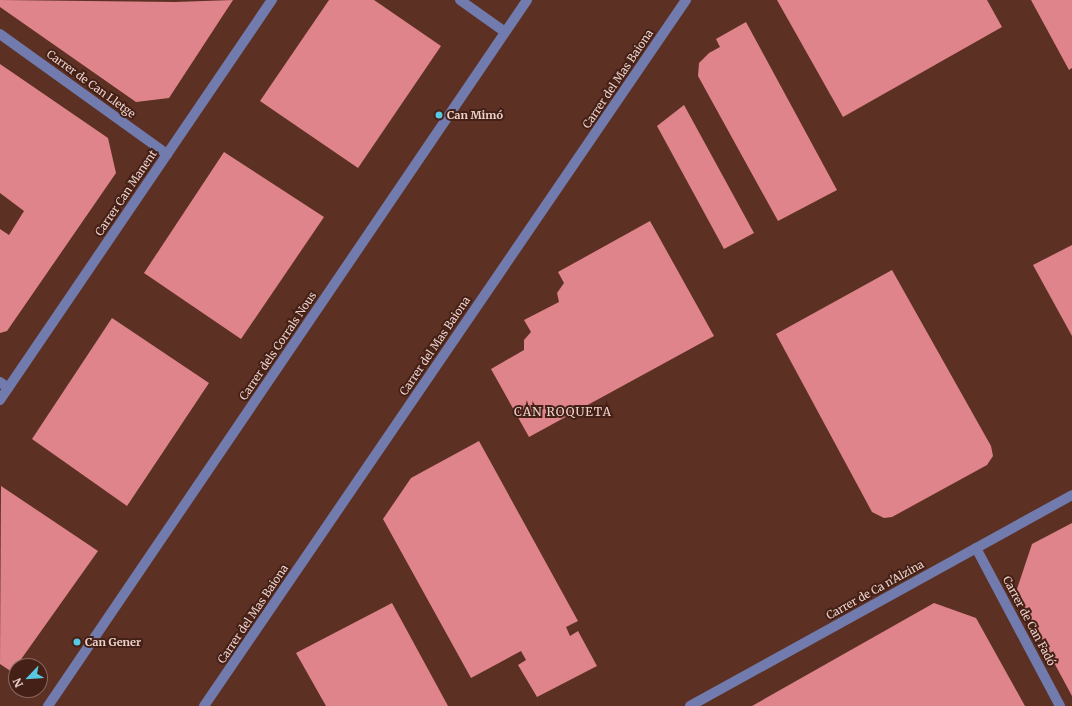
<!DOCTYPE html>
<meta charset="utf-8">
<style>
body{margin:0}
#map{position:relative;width:1072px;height:706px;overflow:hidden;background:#502a20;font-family:Merriweather,serif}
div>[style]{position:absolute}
.built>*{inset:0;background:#5d3024}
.building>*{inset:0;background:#df848b}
.minor>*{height:10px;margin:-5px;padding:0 5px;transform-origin:5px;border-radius:5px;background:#717bad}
.dots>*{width:11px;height:11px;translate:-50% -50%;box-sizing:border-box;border:2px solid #452016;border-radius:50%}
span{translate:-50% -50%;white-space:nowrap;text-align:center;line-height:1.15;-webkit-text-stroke:4px #452016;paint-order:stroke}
.street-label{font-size:11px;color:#ecd2cc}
.poi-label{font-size:11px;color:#ecd2cc;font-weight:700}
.left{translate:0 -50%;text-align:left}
.neighbourhood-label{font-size:12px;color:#ecd2cc;letter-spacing:1px}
.north{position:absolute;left:8px;top:658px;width:40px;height:40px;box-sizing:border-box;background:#452016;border:1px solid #88675f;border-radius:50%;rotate:245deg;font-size:11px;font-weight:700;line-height:16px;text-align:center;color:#ecd2cc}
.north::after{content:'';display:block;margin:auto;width:14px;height:18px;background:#58c9e3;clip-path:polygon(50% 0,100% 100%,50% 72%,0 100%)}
</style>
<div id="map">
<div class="built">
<i style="clip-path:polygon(evenodd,0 0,1072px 0,1072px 706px,0 706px,0 0,16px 666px,40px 666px,40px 690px,16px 690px,16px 666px)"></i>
</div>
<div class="building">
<i style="clip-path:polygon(0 0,175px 2px,233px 0,169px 98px,136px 102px,0 7px)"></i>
<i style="clip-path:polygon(329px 0,374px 0,441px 46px,358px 168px,260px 101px)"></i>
<i style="clip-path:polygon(777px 0,987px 0,1002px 27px,843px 117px)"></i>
<i style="clip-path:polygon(1031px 0,1072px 0,1072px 68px,1069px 70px)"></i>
<i style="clip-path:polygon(746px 22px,837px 190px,778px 221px,698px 76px,699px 63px,709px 53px,720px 47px,716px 39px)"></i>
<i style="clip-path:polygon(0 64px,108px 138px,116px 173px,7px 331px,0 333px,0 229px,9px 235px,24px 211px,0 193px)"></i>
<i style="clip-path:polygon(684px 105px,754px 233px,724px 249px,657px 126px)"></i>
<i style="clip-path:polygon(224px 152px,324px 217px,241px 339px,144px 273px)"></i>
<i style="clip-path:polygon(650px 221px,714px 336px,529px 437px,491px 369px,524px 350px,524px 340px,531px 332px,524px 320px,559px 302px,557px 293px,564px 283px,558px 272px)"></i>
<i style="clip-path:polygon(1072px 245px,1072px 336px,1033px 265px)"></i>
<i style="clip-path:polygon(892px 270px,991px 446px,993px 456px,987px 465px,892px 517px,884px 518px,872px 512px,776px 334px)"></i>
<i style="clip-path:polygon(112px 318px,209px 383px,127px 506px,32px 439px)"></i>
<i style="clip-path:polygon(479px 441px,578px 621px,566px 627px,570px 636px,578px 631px,597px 666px,537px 697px,518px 665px,526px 660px,521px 651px,471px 678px,383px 519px,411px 478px)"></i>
<i style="clip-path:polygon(1px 486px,98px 551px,12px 672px,0 664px)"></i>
<i style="clip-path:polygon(1072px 523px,1072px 696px,1016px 592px,1032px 544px)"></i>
<i style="clip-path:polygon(392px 603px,448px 706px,326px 706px,296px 653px)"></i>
<i style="clip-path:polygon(934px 603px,976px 618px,1025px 706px,752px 706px)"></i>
</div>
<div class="minor">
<i style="left:460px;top:0;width:55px;rotate:35.4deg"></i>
<i style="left:0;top:34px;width:206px;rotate:35.7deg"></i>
<i style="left:0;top:382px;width:10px;rotate:37deg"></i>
<i style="left:0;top:400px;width:484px;rotate:-55.8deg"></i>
<i style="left:976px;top:548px;width:179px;rotate:62deg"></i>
<i style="left:48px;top:706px;width:853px;rotate:-55.84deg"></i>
<i style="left:204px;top:706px;width:855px;rotate:-55.68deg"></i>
<i style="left:690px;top:706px;width:436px;rotate:-28.9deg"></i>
</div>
<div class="dots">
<i style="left:439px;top:115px;background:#58c9e3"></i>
<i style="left:77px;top:642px;background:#58c9e3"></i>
</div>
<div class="street-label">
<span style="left:618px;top:79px;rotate:-56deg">Carrer del Mas Baiona</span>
<span style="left:91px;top:84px;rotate:36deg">Carrer de Can Lletge</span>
<span style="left:126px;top:193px;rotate:-56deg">Carrer Can Manent</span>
<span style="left:278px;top:346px;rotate:-56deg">Carrer dels Corrals Nous</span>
<span style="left:435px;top:346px;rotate:-56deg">Carrer del Mas Baiona</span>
<span style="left:875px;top:590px;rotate:-29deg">Carrer de Ca n'Alzina</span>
<span style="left:253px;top:614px;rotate:-56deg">Carrer del Mas Baiona</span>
<span style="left:1029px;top:621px;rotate:62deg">Carrer de Can Fadó</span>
</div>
<div class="poi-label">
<span class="left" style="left:447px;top:115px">Can Mimó</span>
<span class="left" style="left:85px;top:642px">Can Gener</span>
</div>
<div class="neighbourhood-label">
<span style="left:563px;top:412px">CAN ROQUETA</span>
</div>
<div class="north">N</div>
</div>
